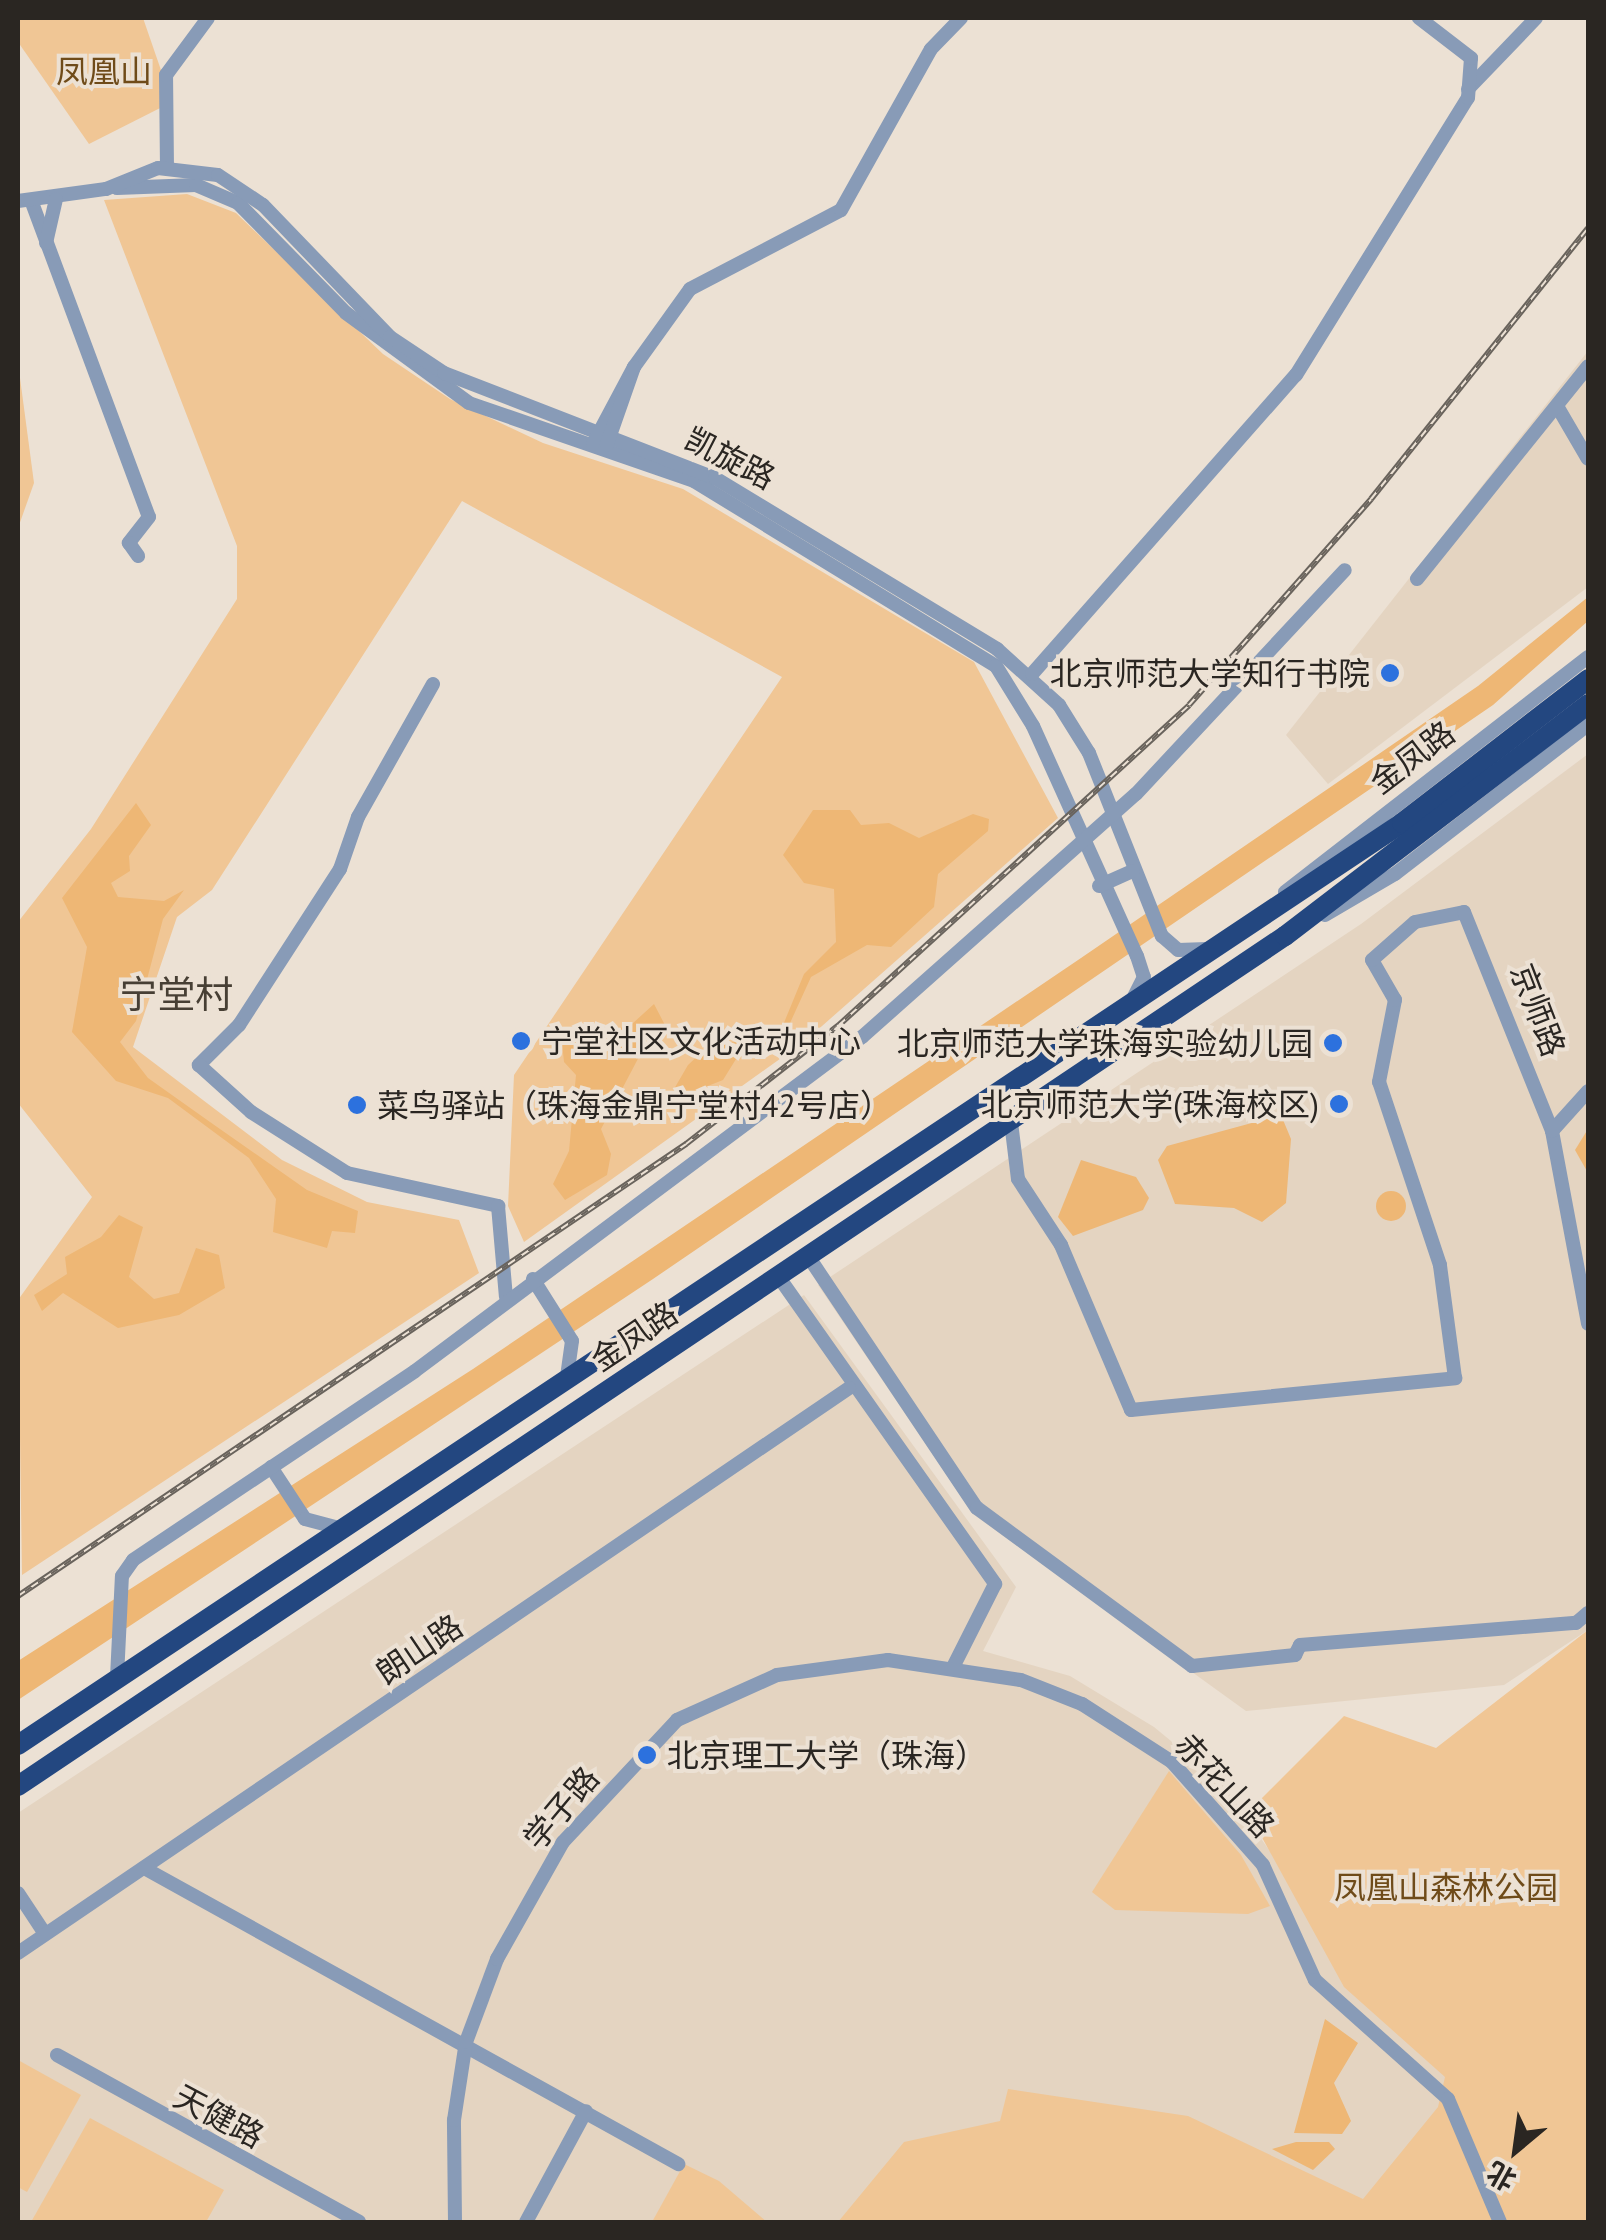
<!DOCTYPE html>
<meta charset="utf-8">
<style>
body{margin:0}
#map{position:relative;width:1606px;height:2240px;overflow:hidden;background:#ece1d4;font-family:"PT Sans","Noto Sans SC",sans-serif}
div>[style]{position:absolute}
.built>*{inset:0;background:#e4d4c1}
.green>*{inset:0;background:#f0c695}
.water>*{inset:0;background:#eeb775}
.round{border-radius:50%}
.minor>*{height:14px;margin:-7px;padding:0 7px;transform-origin:7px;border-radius:7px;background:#889bb7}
.highway>*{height:20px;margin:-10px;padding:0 10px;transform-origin:10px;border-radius:10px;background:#234780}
.rail>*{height:6px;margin-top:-3px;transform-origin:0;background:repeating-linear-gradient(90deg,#ece1d4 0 8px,#69635c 0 16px);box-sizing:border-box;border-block:2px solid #69635c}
.dots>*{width:28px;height:28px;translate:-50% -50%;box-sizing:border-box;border:5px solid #ece1d4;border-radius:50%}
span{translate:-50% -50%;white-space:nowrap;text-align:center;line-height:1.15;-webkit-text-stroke:8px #ece1d4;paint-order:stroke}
.park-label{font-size:32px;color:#6f4b19}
.street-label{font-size:32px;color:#2a2622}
.poi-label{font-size:32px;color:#2a2622}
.right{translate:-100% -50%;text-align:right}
.left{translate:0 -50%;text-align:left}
.quarter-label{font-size:38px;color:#473f34}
.frame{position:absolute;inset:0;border:20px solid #2a2622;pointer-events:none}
.north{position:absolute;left:1466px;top:2100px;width:100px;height:100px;-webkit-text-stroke:8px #ece1d4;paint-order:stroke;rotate:209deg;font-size:28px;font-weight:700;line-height:40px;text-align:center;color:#2a2622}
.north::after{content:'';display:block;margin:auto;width:35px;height:45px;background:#2a2622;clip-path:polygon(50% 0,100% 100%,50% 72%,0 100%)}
</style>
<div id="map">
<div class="built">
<i style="clip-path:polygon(1588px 351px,1588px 587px,1328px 784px,1286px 735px)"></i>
<i style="clip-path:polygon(1588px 754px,1588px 1630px,1504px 1685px,1246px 1711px,973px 1514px,818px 1285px,1361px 924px)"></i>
<i style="clip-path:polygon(804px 1295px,1016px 1587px,983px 1651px,1070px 1676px,1154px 1727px,1222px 1783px,1290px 1880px,1588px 2222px,18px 2222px,18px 1813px)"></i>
</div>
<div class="green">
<i style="clip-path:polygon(18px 18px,143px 18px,172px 102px,89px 144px,18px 42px)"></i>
<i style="clip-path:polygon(187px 194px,236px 213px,383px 354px,450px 399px,543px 443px,683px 489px,974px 662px,1058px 818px,805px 1041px,524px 1242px,508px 1206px,514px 1075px,782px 677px,462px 501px,212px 890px,177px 917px,133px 1047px,282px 1160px,367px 1202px,459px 1220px,479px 1273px,22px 1575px,18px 1300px,92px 1197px,18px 1103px,18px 922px,91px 829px,237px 599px,237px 546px,104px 200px)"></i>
<i style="clip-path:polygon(18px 363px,34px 483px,18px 528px)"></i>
<i style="clip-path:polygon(1588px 1630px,1588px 2222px,838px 2222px,904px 2142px,1000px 2121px,1008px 2089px,1188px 2116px,1363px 2199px,1438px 2107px,1445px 2077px,1344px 1987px,1248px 1812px,1344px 1716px,1436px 1748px)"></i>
<i style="clip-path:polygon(1169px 1771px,1241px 1855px,1270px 1906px,1248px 1914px,1115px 1910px,1092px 1892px)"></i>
<i style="clip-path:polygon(18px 2060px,81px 2095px,27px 2192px,18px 2187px)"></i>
<i style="clip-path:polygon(90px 2118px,224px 2190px,206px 2222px,31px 2222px)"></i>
<i style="clip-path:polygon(684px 2164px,719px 2181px,767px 2222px,652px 2222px)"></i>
</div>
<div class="water">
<i style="clip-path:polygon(1588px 597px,1588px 621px,1493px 705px,653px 1279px,18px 1700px,18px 1661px,473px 1369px,1081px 958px,1478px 686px)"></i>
<i style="clip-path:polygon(136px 803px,151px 825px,129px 856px,130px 871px,111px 883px,118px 897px,164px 901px,184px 890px,163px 919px,136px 1021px,120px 1042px,148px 1078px,210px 1122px,307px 1190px,358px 1211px,355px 1233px,332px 1231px,327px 1248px,273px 1232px,276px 1199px,249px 1158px,168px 1098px,116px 1081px,72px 1032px,87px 947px,62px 898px)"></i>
<i style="clip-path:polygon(813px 810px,850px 810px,861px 825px,889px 823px,919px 838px,973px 814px,989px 819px,988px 831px,938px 874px,934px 907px,891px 947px,867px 945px,811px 977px,785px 1034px,741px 1051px,723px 1080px,695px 1091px,674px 1125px,682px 1106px,674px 1089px,688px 1065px,704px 1050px,781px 1030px,804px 974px,836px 942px,834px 889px,804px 883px,783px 855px)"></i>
<i style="clip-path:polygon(654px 1004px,666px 1027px,657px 1049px,641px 1053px,601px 1129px,611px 1154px,607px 1175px,565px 1200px,553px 1184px,569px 1151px,576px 1075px,564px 1062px,561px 1033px,598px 1035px,632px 1024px)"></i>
<i style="clip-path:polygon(1281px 1115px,1291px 1139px,1286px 1203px,1262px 1222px,1234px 1208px,1175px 1204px,1158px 1160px,1167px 1146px)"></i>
<i style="clip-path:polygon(1588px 1129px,1588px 1173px,1575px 1150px)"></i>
<i style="clip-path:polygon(1081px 1160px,1136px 1177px,1149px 1198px,1143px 1210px,1073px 1236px,1058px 1217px)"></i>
<i class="round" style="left:1376px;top:1191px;width:30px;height:30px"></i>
<i style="clip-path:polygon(119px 1215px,143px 1227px,129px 1277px,154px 1299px,179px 1293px,196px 1248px,219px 1255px,225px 1288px,179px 1315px,118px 1328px,63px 1293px,42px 1311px,34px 1295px,67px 1274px,65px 1257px,101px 1237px)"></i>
<i style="clip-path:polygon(1325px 2019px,1358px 2043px,1334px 2083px,1351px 2121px,1342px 2134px,1294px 2133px)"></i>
<i style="clip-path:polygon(1296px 2142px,1329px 2142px,1335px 2149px,1313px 2170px,1272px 2149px)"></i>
</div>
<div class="minor">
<i style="left:1468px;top:89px;width:98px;rotate:-46.2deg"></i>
<i style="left:167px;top:168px;width:93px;rotate:-90.6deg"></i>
<i style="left:166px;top:75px;width:71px;rotate:-53.6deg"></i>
<i style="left:117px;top:188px;width:79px;rotate:-2.2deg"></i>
<i style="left:196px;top:185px;width:46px;rotate:23.2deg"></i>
<i style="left:238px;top:203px;width:154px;rotate:45.5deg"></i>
<i style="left:346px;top:313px;width:152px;rotate:36.2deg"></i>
<i style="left:469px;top:403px;width:238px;rotate:19.1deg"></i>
<i style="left:694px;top:481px;width:354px;rotate:31.5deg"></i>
<i style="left:996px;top:666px;width:70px;rotate:58.3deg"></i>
<i style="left:1033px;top:726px;width:252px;rotate:65.7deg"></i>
<i style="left:1137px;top:956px;width:22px;rotate:72deg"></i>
<i style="left:1144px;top:977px;width:22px;rotate:117deg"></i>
<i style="left:31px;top:200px;width:338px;rotate:69.6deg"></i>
<i style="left:149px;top:517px;width:33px;rotate:128deg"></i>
<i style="left:129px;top:543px;width:16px;rotate:55deg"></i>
<i style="left:18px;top:201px;width:89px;rotate:-7.8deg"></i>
<i style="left:106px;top:189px;width:56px;rotate:-22deg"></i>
<i style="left:158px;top:168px;width:60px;rotate:6.7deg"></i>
<i style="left:218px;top:175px;width:54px;rotate:33.7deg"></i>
<i style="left:263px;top:205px;width:183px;rotate:46.1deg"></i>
<i style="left:390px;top:337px;width:65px;rotate:33.7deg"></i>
<i style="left:444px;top:373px;width:291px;rotate:21.2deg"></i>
<i style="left:715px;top:478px;width:330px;rotate:31.2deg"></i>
<i style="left:997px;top:649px;width:84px;rotate:42.1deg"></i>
<i style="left:1059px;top:705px;width:57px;rotate:58deg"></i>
<i style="left:1089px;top:753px;width:197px;rotate:68.3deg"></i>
<i style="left:1162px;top:936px;width:21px;rotate:41deg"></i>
<i style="left:1178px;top:950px;width:29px;rotate:-2deg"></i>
<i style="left:46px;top:243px;width:45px;rotate:-77.2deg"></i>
<i style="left:634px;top:367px;width:96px;rotate:-54.3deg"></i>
<i style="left:690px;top:289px;width:170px;rotate:-27.6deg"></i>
<i style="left:841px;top:210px;width:184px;rotate:-60.8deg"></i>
<i style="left:931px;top:49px;width:43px;rotate:-45.9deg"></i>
<i style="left:1557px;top:406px;width:61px;rotate:59.7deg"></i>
<i style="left:593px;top:444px;width:87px;rotate:-62deg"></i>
<i style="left:634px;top:367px;width:82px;rotate:109.3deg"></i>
<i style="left:1417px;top:579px;width:273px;rotate:-51.2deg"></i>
<i style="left:1032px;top:674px;width:399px;rotate:-48.6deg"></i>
<i style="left:1296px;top:375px;width:326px;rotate:-58.2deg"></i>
<i style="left:1468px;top:98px;width:40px;rotate:-85.7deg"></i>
<i style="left:1471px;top:58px;width:66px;rotate:-142.4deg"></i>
<i style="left:433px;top:684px;width:153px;rotate:119.4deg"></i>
<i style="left:358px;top:817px;width:55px;rotate:109.1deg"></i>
<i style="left:340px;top:869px;width:186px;rotate:122.9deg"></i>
<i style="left:239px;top:1025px;width:57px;rotate:135deg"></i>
<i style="left:199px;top:1065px;width:70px;rotate:42.1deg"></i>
<i style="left:251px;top:1112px;width:114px;rotate:32.4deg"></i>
<i style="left:347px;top:1173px;width:155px;rotate:12.3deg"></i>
<i style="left:498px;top:1206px;width:91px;rotate:85deg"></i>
<i style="left:1099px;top:886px;width:37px;rotate:-24deg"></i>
<i style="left:1285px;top:892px;width:383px;rotate:-37.8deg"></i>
<i style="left:1325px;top:915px;width:81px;rotate:-30.4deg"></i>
<i style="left:1395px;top:874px;width:244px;rotate:-37.7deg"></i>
<i style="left:1011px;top:1122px;width:57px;rotate:83deg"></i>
<i style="left:1018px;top:1179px;width:79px;rotate:56.9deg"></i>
<i style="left:1061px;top:1245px;width:179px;rotate:67deg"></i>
<i style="left:1131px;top:1410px;width:326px;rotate:-5.6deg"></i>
<i style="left:1455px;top:1378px;width:114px;rotate:-97.6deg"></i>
<i style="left:1440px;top:1265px;width:193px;rotate:-108.4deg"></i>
<i style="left:1379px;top:1082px;width:84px;rotate:-79deg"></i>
<i style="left:1395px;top:1000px;width:46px;rotate:-119.9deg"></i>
<i style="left:1372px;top:960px;width:57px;rotate:-41.5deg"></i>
<i style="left:1415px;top:922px;width:50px;rotate:-11.5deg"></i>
<i style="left:1464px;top:912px;width:236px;rotate:68.1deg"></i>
<i style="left:1552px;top:1131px;width:196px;rotate:79.4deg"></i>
<i style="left:1552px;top:1131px;width:54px;rotate:-48deg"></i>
<i style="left:808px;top:1256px;width:303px;rotate:56.2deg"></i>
<i style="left:977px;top:1508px;width:267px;rotate:36.3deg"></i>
<i style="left:1192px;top:1666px;width:104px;rotate:-6.1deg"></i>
<i style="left:1295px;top:1655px;width:11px;rotate:-63deg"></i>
<i style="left:1300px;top:1645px;width:277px;rotate:-4.6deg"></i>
<i style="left:1576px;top:1623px;width:16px;rotate:-40deg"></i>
<i style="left:778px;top:1276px;width:377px;rotate:54.8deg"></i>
<i style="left:995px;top:1584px;width:91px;rotate:116.8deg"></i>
<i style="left:533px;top:1279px;width:73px;rotate:57.8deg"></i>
<i style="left:572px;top:1341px;width:36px;rotate:98deg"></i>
<i style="left:271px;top:1467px;width:62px;rotate:56.8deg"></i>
<i style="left:305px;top:1519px;width:39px;rotate:15deg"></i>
<i style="left:117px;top:1677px;width:101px;rotate:-87.2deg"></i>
<i style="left:122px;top:1576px;width:19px;rotate:-55deg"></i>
<i style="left:133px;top:1560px;width:339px;rotate:-33.8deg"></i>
<i style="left:415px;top:1371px;width:558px;rotate:-36.77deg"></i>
<i style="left:862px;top:1037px;width:366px;rotate:-41.6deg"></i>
<i style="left:1136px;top:794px;width:306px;rotate:-47deg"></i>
<i style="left:144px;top:1868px;width:611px;rotate:29deg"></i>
<i style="left:18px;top:1893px;width:49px;rotate:56.6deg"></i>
<i style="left:18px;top:1953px;width:1005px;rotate:-34.21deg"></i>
<i style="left:57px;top:2055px;width:345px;rotate:28.9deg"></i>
<i style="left:455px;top:2222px;width:102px;rotate:-90.6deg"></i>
<i style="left:454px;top:2120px;width:79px;rotate:-81.3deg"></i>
<i style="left:466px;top:2042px;width:89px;rotate:-69.5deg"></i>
<i style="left:497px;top:1959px;width:134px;rotate:-60.6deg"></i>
<i style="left:563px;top:1842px;width:167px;rotate:-46.9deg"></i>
<i style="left:677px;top:1720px;width:110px;rotate:-24.2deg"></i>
<i style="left:777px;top:1675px;width:112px;rotate:-7.7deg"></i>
<i style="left:888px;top:1660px;width:134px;rotate:8.6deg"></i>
<i style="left:1021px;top:1680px;width:66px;rotate:21.5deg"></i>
<i style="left:1082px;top:1704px;width:107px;rotate:32.8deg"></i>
<i style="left:1172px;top:1762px;width:137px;rotate:48.5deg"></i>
<i style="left:1263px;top:1865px;width:126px;rotate:65.7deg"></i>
<i style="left:1315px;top:1980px;width:178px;rotate:41.8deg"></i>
<i style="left:1448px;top:2099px;width:134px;rotate:67.1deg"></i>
<i style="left:526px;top:2222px;width:126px;rotate:-61.6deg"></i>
</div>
<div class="highway">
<i style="left:18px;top:1745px;width:1663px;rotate:-33.67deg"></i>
<i style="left:1402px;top:823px;width:235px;rotate:-37.7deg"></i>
<i style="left:18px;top:1786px;width:1526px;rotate:-33.86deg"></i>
<i style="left:1285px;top:936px;width:382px;rotate:-37.4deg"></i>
</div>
<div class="rail">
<i style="left:18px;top:1596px;width:807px;rotate:-34.08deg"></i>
<i style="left:686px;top:1144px;width:194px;rotate:-37.9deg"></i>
<i style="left:839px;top:1025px;width:474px;rotate:-42.4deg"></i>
<i style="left:1189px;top:705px;width:275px;rotate:-48.5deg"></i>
<i style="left:1371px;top:499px;width:347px;rotate:-51.3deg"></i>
</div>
<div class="dots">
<i style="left:1390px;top:673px;background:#2c71de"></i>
<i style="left:521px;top:1041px;background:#2c71de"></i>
<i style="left:1333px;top:1043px;background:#2c71de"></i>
<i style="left:1339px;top:1104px;background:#2c71de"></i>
<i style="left:357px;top:1105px;background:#2c71de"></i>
<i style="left:647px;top:1755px;background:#2c71de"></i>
</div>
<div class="park-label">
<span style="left:104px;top:71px">凤凰山</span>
<span style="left:1446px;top:1887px">凤凰山森林公园</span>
</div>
<div class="street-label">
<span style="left:730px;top:458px;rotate:27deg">凯旋路</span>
<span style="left:1412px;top:757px;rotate:-37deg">金凤路</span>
<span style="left:1538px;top:1010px;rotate:69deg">京师路</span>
<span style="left:634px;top:1336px;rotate:-34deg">金凤路</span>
<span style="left:419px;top:1649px;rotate:-34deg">朗山路</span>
<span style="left:1225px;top:1785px;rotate:47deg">赤花山路</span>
<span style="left:561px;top:1808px;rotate:-50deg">学子路</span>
<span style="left:219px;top:2116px;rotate:28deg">天健路</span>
</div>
<div class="poi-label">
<span class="right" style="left:1370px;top:673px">北京师范大学知行书院</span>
<span class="left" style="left:541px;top:1041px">宁堂社区文化活动中心</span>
<span class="right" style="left:1313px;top:1043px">北京师范大学珠海实验幼儿园</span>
<span class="right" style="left:1319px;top:1104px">北京师范大学(珠海校区)</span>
<span class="left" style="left:377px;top:1105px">菜鸟驿站（珠海金鼎宁堂村42号店）</span>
<span class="left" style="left:667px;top:1755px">北京理工大学（珠海）</span>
</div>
<div class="quarter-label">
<span style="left:176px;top:994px">宁堂村</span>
</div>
<div class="frame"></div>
<div class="north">北</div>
</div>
